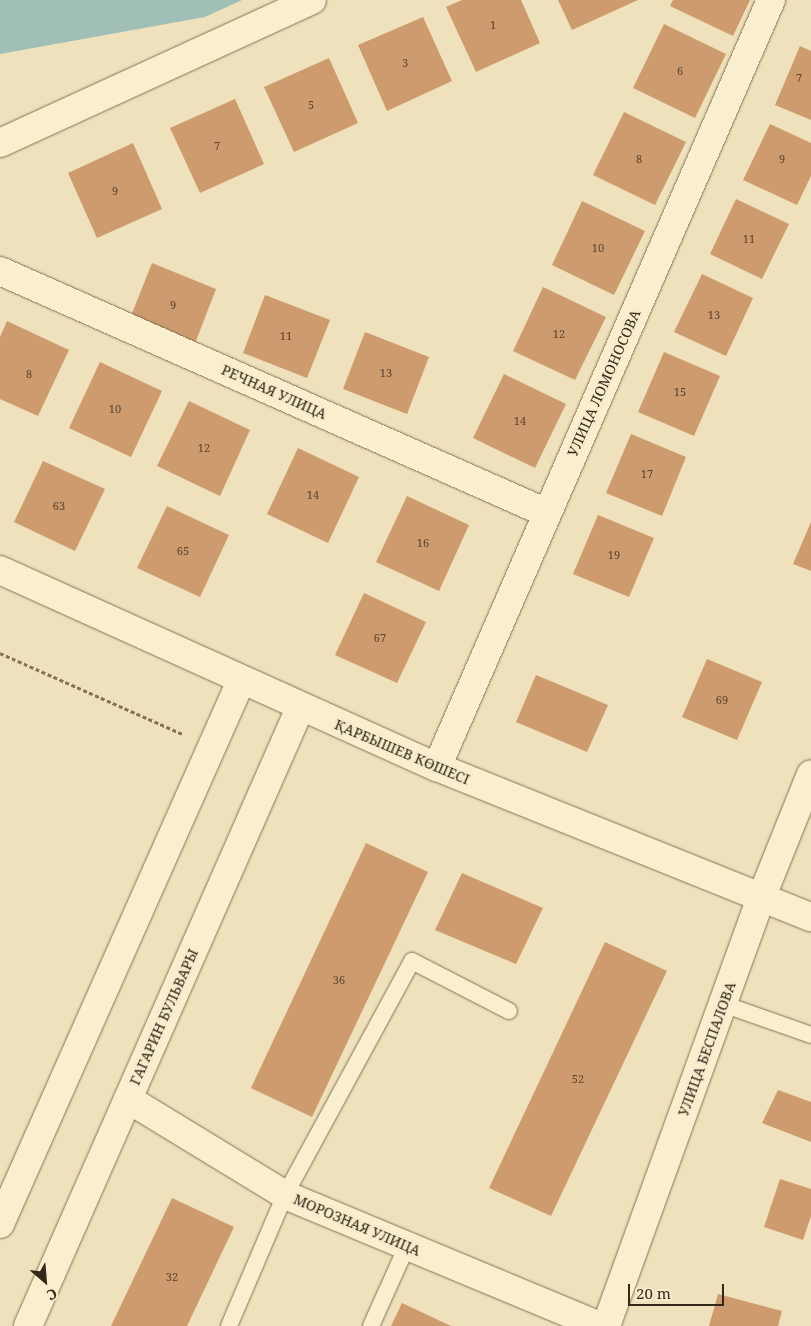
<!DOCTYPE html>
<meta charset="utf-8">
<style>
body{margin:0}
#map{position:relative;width:811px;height:1326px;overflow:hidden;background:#eee1bb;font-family:"Noto Serif",serif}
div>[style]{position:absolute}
.water>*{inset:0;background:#9fbfb7}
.building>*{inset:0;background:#ce9b6f}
.path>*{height:3px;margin-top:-1.5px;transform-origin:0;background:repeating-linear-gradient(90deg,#867155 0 4px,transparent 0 6.5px)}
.roads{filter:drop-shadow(0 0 1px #867155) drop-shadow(0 0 1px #867155)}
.service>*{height:16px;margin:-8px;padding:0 8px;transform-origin:8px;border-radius:8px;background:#f9eece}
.minor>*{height:28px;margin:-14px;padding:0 14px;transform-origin:14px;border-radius:14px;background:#f9eece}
.secondary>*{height:28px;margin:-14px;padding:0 14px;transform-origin:14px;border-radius:14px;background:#f9eece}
span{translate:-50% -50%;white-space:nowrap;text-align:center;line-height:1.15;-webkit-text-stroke:5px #f6ebcb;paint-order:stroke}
.number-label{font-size:11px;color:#5a452f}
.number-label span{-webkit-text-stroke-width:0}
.street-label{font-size:14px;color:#34281a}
.north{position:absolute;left:20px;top:1256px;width:50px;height:50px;-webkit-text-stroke:4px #f6ebcb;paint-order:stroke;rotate:153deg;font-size:14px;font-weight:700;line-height:20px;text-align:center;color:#34281a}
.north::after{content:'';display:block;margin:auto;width:18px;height:22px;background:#34281a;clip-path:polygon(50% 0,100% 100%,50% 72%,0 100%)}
.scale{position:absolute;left:628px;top:1284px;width:96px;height:22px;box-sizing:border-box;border:2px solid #34281a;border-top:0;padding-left:6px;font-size:15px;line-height:18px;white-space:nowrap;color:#34281a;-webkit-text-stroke:4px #f6ebcb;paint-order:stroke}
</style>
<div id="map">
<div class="water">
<i style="clip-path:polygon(0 0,242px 0,205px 17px,0 54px)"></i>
</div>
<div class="building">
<i style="clip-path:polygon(462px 0,521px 0,540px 43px,476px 72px,446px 7px)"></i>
<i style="clip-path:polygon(558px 0,638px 0,572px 30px)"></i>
<i style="clip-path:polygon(673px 0,750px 0,733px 36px,670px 6px)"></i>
<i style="clip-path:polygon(423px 17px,452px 81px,387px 111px,358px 45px)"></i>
<i style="clip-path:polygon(664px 24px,726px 54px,695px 118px,633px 88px)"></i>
<i style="clip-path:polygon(800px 46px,811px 51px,811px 120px,775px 105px)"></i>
<i style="clip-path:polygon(329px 58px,358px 123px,294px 152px,264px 87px)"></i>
<i style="clip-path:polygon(235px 99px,264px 164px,200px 193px,170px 128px)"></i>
<i style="clip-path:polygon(624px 112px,686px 142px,655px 205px,593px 175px)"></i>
<i style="clip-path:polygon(770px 124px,811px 143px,811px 176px,797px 205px,743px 180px)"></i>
<i style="clip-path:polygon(133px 143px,162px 209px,97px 238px,68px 173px)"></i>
<i style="clip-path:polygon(736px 199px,789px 224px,762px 279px,710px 254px)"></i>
<i style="clip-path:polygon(582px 201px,645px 231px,614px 295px,552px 265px)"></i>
<i style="clip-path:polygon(152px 263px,216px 289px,194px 346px,129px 321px)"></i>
<i style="clip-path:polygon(702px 274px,753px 298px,726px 356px,674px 332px)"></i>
<i style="clip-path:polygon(543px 287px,606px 317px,575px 380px,513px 351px)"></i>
<i style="clip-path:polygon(265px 295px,330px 320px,307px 378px,243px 353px)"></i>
<i style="clip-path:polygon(7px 321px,69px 350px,38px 416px,0 399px,0 337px)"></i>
<i style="clip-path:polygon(365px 332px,429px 357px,407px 414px,343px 389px)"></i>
<i style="clip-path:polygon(664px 352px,720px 376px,694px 436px,638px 412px)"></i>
<i style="clip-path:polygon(100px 362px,162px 391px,131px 457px,69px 428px)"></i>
<i style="clip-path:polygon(504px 374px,566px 404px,535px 468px,473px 438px)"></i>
<i style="clip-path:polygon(189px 401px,250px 430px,220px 496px,157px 466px)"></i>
<i style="clip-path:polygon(631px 434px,686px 457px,662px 516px,606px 493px)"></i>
<i style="clip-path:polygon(298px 448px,359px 477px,328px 543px,267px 514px)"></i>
<i style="clip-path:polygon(43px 461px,105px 489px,75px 551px,14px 522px)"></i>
<i style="clip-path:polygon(407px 496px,469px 525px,439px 591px,376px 562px)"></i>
<i style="clip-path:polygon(167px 506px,229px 535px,200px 597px,137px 568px)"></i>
<i style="clip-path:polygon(598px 515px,654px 538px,629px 597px,573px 574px)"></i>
<i style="clip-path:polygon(811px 522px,811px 571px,793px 564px)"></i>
<i style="clip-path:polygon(364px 593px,426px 622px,397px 683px,335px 655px)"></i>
<i style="clip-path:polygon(707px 659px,762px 682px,737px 740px,682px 717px)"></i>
<i style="clip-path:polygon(536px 675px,608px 705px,587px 752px,516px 722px)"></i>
<i style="clip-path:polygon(366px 843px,428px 872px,312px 1117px,251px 1088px)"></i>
<i style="clip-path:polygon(462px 873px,543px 908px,516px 964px,435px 930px)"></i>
<i style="clip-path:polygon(605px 942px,667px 971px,551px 1216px,489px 1188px)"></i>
<i style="clip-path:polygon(778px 1090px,811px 1102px,811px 1142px,762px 1123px)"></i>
<i style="clip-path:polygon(780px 1179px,811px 1189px,811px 1216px,803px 1240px,764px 1227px)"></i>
<i style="clip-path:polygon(172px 1198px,234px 1227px,187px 1326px,111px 1326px)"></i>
<i style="clip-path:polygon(718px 1294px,782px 1311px,778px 1326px,709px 1326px)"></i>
<i style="clip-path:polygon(402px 1303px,451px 1326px,391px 1326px)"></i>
</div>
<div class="path">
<i style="left:0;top:653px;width:200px;rotate:23.9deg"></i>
</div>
<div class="roads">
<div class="service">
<i style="left:723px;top:1004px;width:93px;rotate:19.4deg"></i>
<i style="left:229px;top:1326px;width:142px;rotate:-66.9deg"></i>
<i style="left:285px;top:1195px;width:266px;rotate:-61.5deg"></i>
<i style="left:412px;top:961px;width:109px;rotate:27.3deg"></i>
<i style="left:371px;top:1326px;width:88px;rotate:-65.8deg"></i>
</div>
<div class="minor">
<i style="left:0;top:143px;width:343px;rotate:-24.6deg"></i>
<i style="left:0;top:271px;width:598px;rotate:23.87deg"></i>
<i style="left:437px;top:767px;width:837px;rotate:-66.47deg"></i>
<i style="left:128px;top:1099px;width:184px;rotate:31.4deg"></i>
<i style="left:285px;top:1195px;width:341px;rotate:22.6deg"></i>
<i style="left:606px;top:1326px;width:457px;rotate:-70.1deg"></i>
<i style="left:762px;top:896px;width:131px;rotate:-68.1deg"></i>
</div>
<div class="secondary">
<i style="left:0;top:570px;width:479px;rotate:24.3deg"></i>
<i style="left:437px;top:767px;width:403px;rotate:21.9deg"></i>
<i style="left:0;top:1224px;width:594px;rotate:-66.07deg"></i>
<i style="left:28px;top:1326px;width:675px;rotate:-66.24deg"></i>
</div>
</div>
<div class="number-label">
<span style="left:493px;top:25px">1</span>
<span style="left:405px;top:63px">3</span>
<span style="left:680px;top:71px">6</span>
<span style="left:799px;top:78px">7</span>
<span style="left:311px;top:105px">5</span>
<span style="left:217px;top:146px">7</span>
<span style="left:639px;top:159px">8</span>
<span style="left:782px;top:159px">9</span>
<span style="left:115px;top:191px">9</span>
<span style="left:749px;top:239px">11</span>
<span style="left:598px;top:248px">10</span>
<span style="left:173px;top:305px">9</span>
<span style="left:714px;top:315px">13</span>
<span style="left:559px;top:334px">12</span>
<span style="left:286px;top:336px">11</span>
<span style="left:386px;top:373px">13</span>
<span style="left:29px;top:374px">8</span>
<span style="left:680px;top:392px">15</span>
<span style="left:115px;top:409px">10</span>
<span style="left:520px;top:421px">14</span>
<span style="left:204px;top:448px">12</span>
<span style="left:647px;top:474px">17</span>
<span style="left:313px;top:495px">14</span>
<span style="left:59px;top:506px">63</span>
<span style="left:423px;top:543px">16</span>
<span style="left:183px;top:551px">65</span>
<span style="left:614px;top:555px">19</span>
<span style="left:380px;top:638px">67</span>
<span style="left:722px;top:700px">69</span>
<span style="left:339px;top:980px">36</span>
<span style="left:578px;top:1079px">52</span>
<span style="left:172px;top:1277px">32</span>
</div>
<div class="street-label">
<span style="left:604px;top:383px;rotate:-66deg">УЛИЦА ЛОМОНОСОВА</span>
<span style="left:274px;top:392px;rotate:24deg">РЕЧНАЯ УЛИЦА</span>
<span style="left:402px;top:752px;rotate:23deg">ҚАРБЫШЕВ КӨШЕСІ</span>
<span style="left:164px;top:1017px;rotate:-66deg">ГАГАРИН БУЛЬВАРЫ</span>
<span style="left:707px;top:1049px;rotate:-70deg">УЛИЦА БЕСПАЛОВА</span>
<span style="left:357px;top:1225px;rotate:23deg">МОРОЗНАЯ УЛИЦА</span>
</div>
<div class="north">С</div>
<div class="scale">20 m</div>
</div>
